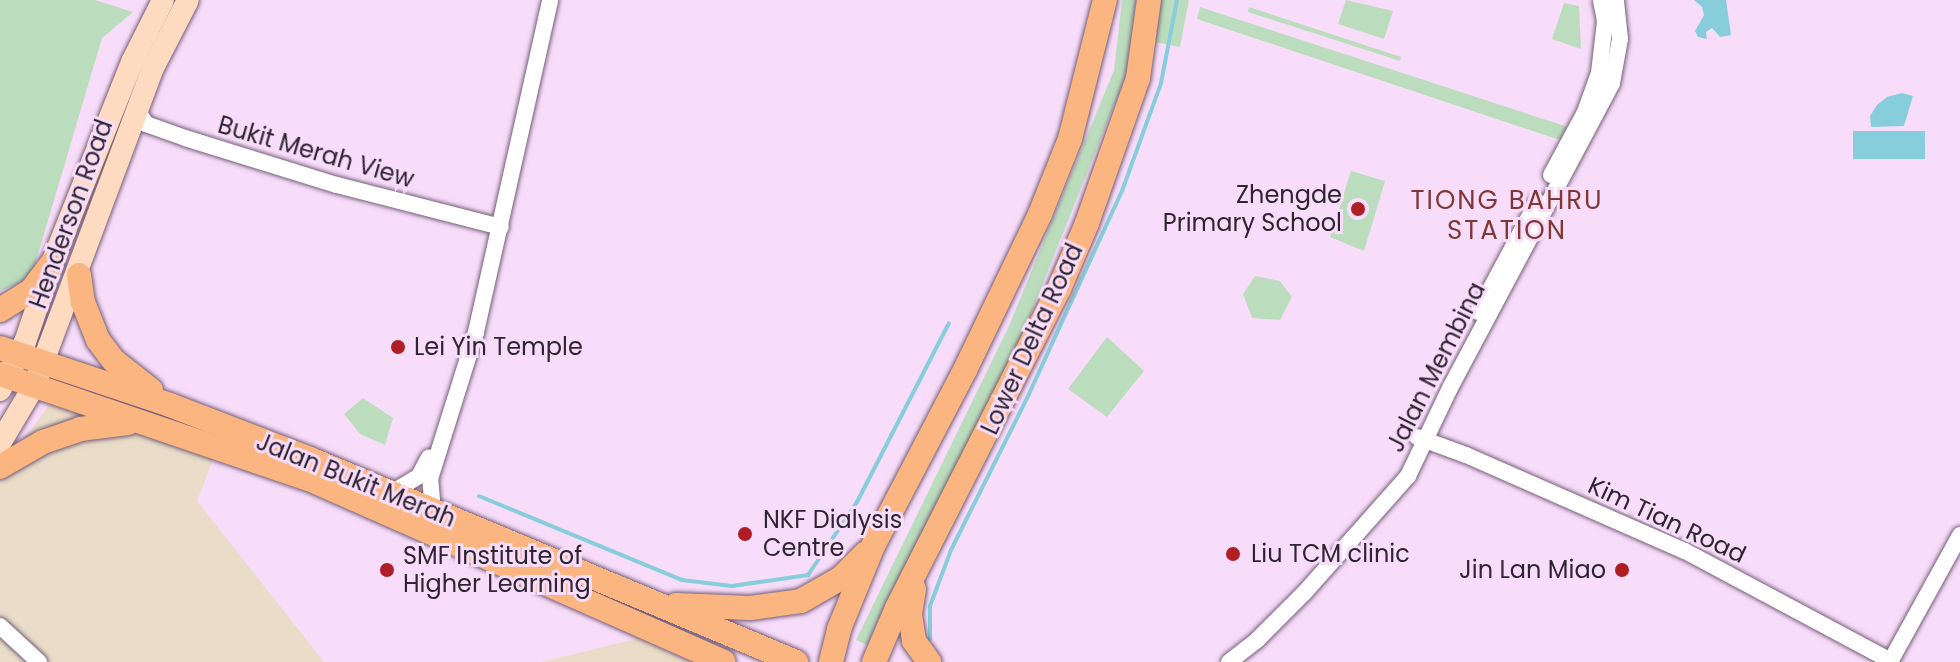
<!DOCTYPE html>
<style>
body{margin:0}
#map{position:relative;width:1960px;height:662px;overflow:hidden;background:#f8ddfb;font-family:Poppins,sans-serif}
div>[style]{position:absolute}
.industrial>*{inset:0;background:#e9dcc8}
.green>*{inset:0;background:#bbddbd}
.water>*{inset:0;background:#88cddb}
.stream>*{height:4px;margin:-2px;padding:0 2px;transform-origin:2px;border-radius:2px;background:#88cddb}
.roads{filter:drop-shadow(0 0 2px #755e78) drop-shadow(0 0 2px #755e78)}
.street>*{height:16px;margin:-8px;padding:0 8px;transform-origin:8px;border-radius:8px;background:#fff}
.secondary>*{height:22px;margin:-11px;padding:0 11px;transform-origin:11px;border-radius:11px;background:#fddac0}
.primary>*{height:24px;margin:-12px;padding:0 12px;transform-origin:12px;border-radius:12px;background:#fbb581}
.dots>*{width:22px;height:22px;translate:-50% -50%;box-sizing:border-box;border:4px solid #f8ddfb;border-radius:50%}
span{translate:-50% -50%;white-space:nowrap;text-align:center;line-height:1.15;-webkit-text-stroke:6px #f8ddfb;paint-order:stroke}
.street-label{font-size:24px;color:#2f2530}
.poi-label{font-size:24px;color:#2f2530}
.right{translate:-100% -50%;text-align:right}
.left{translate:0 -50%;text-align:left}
.neighbourhood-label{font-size:26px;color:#7f3834;letter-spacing:2px}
</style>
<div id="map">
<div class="industrial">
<i style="clip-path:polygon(51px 403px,214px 457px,197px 501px,324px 662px,0 662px,0 470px)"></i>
<i style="clip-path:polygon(639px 638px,690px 662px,542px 662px)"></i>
</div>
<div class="green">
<i style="clip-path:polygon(0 0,95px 0,133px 12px,102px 38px,31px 278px,0 291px)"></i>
<i style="clip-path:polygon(1122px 0,1136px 0,1127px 73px,1023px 333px,867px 645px,856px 640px,1009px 326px,1114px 70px)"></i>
<i style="clip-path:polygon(1154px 0,1189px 0,1180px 47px,1149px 41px)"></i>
<i style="clip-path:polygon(1346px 0,1393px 11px,1384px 39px,1338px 24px)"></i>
<i style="clip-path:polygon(1564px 3px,1579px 6px,1581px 49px,1552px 39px)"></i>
<i style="clip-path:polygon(1200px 7px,1568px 127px,1563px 141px,1197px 19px)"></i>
<i style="clip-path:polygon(1249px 7px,1401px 57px,1400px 61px,1248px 12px)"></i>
<i style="clip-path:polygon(1351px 171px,1385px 181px,1364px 251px,1330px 237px)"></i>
<i style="clip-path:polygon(1255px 276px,1280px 281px,1292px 297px,1280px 320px,1252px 318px,1243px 294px)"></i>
<i style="clip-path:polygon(1107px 337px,1144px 371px,1107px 417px,1068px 389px)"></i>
<i style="clip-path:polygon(363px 398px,393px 418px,385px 445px,360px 434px,344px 414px)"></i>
</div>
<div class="water">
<i style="clip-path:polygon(1726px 0,1731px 35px,1720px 37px,1712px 28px,1706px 32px,1707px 39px,1698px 37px,1695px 31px,1704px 15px,1702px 7px,1694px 0)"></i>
<i style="clip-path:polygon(1902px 93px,1913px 96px,1904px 126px,1871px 127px,1870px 116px,1877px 105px,1887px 97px)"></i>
<i style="clip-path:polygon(1853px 131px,1925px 131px,1925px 159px,1853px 159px)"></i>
</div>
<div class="stream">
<i style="left:479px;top:496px;width:220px;rotate:22.5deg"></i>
<i style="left:682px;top:580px;width:50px;rotate:6.8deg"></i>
<i style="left:732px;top:586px;width:77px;rotate:-8.2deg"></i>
<i style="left:808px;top:575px;width:88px;rotate:-56.1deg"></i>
<i style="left:857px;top:502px;width:201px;rotate:-62.8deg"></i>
<i style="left:930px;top:639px;width:33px;rotate:-90deg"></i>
<i style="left:930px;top:606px;width:60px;rotate:-69.4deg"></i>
<i style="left:951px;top:550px;width:174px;rotate:-63.4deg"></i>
<i style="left:1029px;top:394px;width:223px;rotate:-65.4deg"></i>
<i style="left:1122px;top:191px;width:115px;rotate:-70.1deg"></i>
<i style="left:1161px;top:83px;width:85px;rotate:-79.1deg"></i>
</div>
<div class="roads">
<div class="street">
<i style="left:137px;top:110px;width:17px;rotate:57deg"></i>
<i style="left:146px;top:124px;width:41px;rotate:19.7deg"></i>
<i style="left:185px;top:138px;width:159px;rotate:17.2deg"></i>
<i style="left:337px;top:185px;width:169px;rotate:14.4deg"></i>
<i style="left:1551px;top:175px;width:72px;rotate:-61.6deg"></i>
<i style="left:1585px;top:112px;width:41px;rotate:-70.3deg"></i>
<i style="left:1599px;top:73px;width:52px;rotate:-83.4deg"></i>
<i style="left:1605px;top:21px;width:21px;rotate:-101deg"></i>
<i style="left:1478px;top:312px;width:125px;rotate:-61.8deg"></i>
<i style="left:1417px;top:437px;width:52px;rotate:20.2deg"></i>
<i style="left:1466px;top:455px;width:239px;rotate:23.7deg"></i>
<i style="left:1685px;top:551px;width:234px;rotate:28.1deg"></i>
<i style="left:391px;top:493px;width:33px;rotate:-31deg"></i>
<i style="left:419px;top:476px;width:21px;rotate:-62deg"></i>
<i style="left:433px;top:511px;width:32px;rotate:-95deg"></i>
<i style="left:430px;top:479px;width:154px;rotate:-72.6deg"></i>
<i style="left:476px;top:332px;width:340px;rotate:-77.4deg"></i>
<i style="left:0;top:626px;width:53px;rotate:42.7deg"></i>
<i style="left:1229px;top:662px;width:37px;rotate:-38deg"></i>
<i style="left:1258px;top:639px;width:66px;rotate:-45deg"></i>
<i style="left:1305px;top:592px;width:155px;rotate:-48.4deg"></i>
<i style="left:1408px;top:476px;width:98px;rotate:-64.5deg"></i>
<i style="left:1450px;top:388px;width:345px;rotate:-62deg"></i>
<i style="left:1612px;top:83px;width:45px;rotate:-79.7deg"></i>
<i style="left:1620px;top:39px;width:39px;rotate:-96deg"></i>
<i style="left:1890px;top:662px;width:145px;rotate:-61.1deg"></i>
</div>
<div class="secondary">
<i style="left:0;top:390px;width:54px;rotate:-62.5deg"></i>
<i style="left:25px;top:342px;width:83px;rotate:-71.1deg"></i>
<i style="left:52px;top:263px;width:216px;rotate:-68.3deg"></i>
<i style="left:132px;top:62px;width:69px;rotate:-63.4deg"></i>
<i style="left:0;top:443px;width:66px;rotate:-59.2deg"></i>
<i style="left:34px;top:386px;width:340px;rotate:-69.5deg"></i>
<i style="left:153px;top:68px;width:76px;rotate:-62.8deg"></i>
</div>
<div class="primary">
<i style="left:79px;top:275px;width:27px;rotate:82deg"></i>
<i style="left:83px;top:302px;width:41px;rotate:68.5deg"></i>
<i style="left:98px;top:340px;width:26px;rotate:53deg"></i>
<i style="left:114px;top:361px;width:47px;rotate:38.1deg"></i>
<i style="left:0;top:310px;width:36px;rotate:-32deg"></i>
<i style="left:31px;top:291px;width:35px;rotate:-53deg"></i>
<i style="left:0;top:348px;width:179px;rotate:18.5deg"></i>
<i style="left:170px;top:405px;width:150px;rotate:21.1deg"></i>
<i style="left:310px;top:459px;width:527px;rotate:22.67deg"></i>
<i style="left:0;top:374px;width:326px;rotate:18.8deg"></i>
<i style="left:309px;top:479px;width:453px;rotate:23.8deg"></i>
<i style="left:0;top:467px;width:50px;rotate:-30.2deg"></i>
<i style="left:43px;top:442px;width:39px;rotate:-19deg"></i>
<i style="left:80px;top:429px;width:48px;rotate:-7.1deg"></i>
<i style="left:914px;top:589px;width:26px;rotate:99deg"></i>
<i style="left:910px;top:615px;width:26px;rotate:81deg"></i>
<i style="left:914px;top:641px;width:26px;rotate:54deg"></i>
<i style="left:676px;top:605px;width:74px;rotate:2.3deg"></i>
<i style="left:750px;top:608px;width:51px;rotate:-7.8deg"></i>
<i style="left:801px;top:601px;width:46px;rotate:-29.9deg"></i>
<i style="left:841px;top:578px;width:35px;rotate:-45deg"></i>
<i style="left:831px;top:662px;width:34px;rotate:-76deg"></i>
<i style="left:839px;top:629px;width:90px;rotate:-67.7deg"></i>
<i style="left:873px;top:546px;width:199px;rotate:-62.4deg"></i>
<i style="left:965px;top:370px;width:173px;rotate:-64.3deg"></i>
<i style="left:1040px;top:214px;width:81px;rotate:-68.2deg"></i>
<i style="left:1070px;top:139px;width:143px;rotate:-75.9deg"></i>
<i style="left:874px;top:662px;width:59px;rotate:-66.9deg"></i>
<i style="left:897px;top:608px;width:358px;rotate:-63.1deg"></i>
<i style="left:1059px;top:289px;width:72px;rotate:-67deg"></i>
<i style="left:1087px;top:223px;width:154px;rotate:-70.6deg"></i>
<i style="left:1138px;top:78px;width:79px;rotate:-82deg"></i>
</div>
</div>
<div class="dots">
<i style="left:1358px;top:209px;background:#b01e25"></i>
<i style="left:398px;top:347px;background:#b01e25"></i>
<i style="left:745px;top:534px;background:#b01e25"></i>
<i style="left:1233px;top:554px;background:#b01e25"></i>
<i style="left:387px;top:570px;background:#b01e25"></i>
<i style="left:1622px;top:570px;background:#b01e25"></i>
</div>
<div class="street-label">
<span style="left:316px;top:152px;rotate:16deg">Bukit Merah View</span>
<span style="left:71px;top:214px;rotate:-70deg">Henderson Road</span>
<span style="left:1032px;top:339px;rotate:-65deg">Lower Delta Road</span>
<span style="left:1436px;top:367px;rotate:-63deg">Jalan Membina</span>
<span style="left:356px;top:480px;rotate:22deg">Jalan Bukit Merah</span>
<span style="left:1667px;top:520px;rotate:25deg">Kim Tian Road</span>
</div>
<div class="poi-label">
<span class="right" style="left:1342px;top:209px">Zhengde<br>Primary School</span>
<span class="left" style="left:414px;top:347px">Lei Yin Temple</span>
<span class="left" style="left:763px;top:534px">NKF Dialysis<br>Centre</span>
<span class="left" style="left:1251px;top:554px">Liu TCM clinic</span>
<span class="left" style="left:403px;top:570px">SMF Institute of<br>Higher Learning</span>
<span class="right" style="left:1606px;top:570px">Jin Lan Miao</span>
</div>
<div class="neighbourhood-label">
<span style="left:1507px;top:216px">TIONG BAHRU<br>STATION</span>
</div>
</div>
